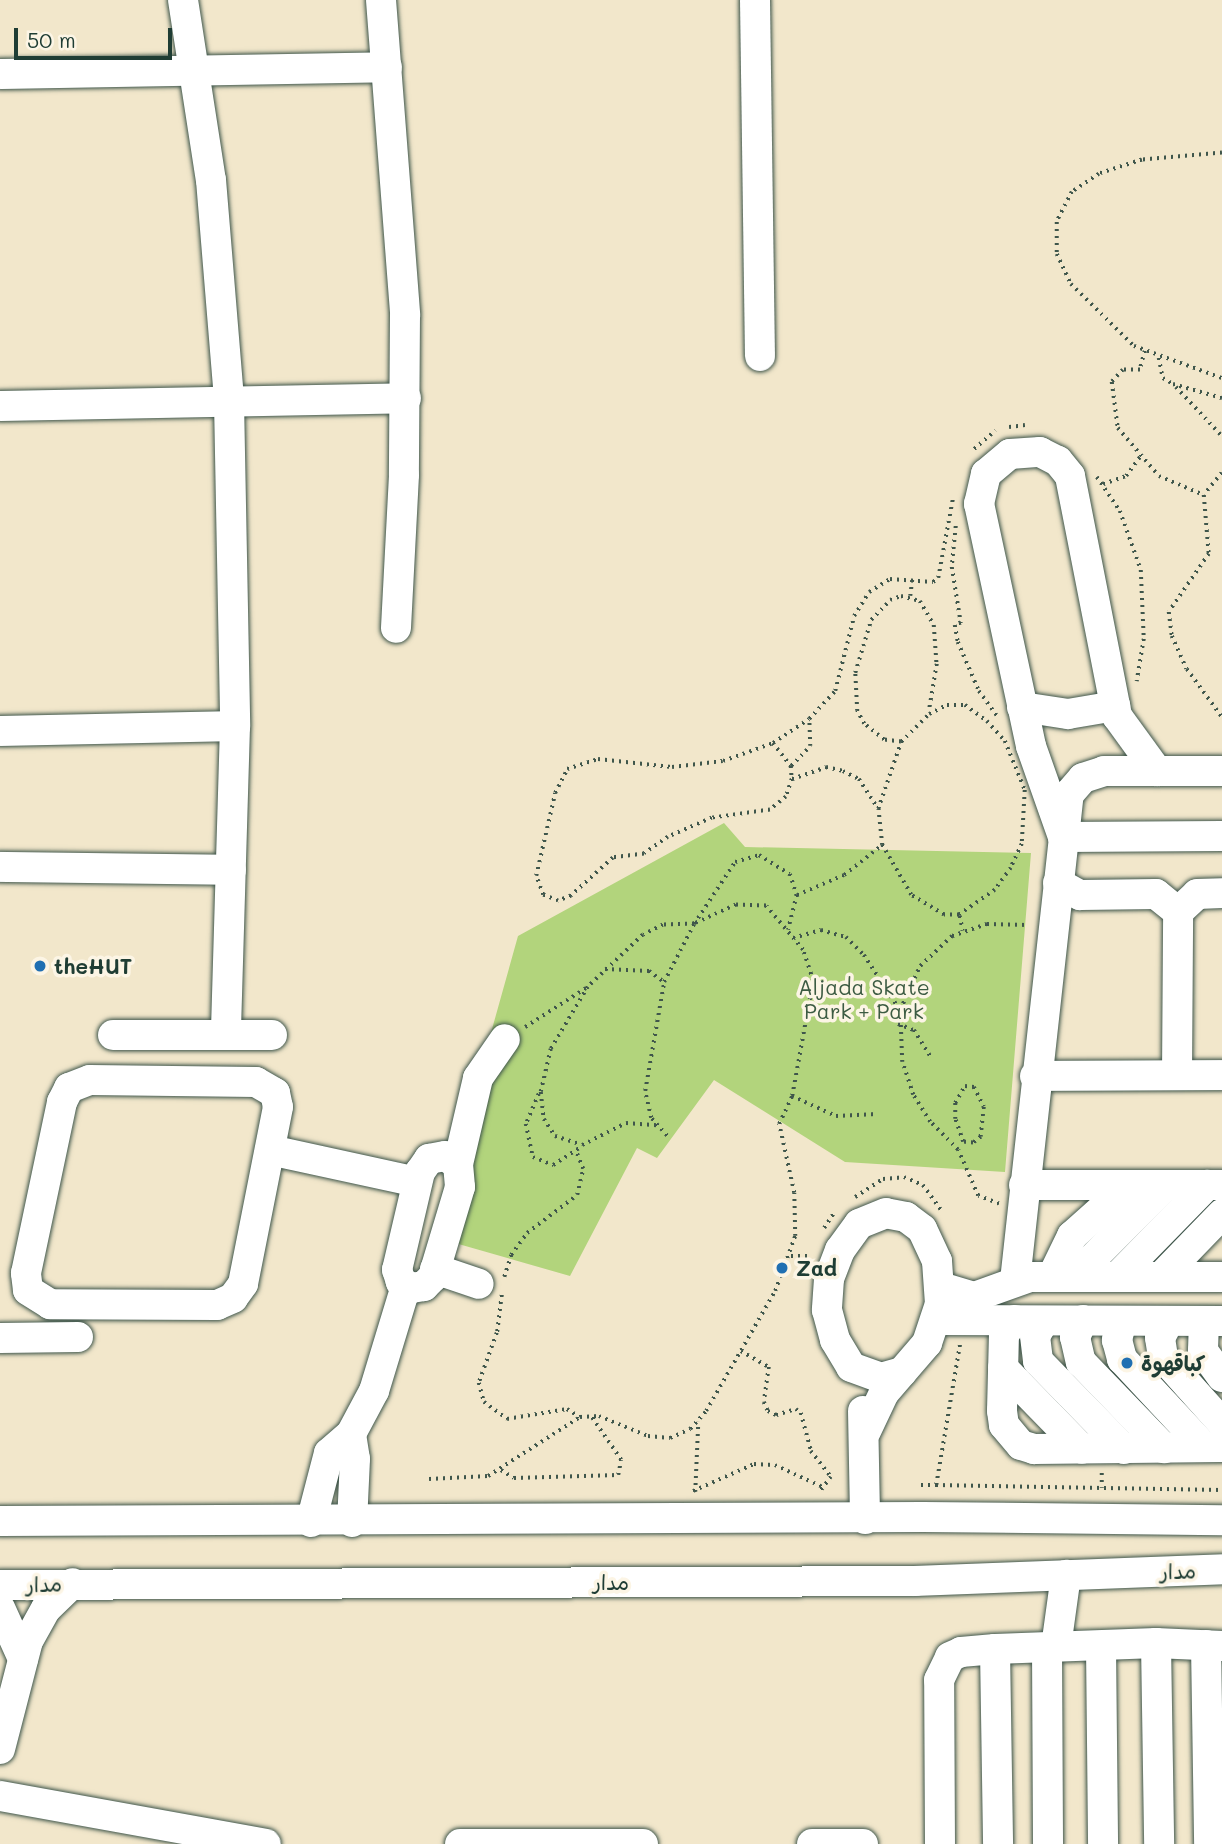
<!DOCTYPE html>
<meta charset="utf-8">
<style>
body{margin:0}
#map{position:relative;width:1222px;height:1844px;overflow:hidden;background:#f2e7cb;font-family:Mali,"Playpen Sans Arabic",sans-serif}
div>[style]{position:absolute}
.green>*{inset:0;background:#b2d47c}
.path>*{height:3.5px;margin-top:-1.75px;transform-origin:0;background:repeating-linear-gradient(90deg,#3f564b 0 2px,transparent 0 7px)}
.roads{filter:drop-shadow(0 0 2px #3f564b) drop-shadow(0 0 2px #3f564b)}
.minor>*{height:30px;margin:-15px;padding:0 15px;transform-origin:15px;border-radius:15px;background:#fff}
.dots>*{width:19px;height:19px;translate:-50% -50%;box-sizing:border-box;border:4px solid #fcf5e5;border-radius:50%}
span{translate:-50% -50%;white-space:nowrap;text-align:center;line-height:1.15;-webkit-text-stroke:7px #fcf5e5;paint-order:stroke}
.poi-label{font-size:21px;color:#1f3d34;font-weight:700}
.left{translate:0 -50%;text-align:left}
.park-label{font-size:21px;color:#3c5b42}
.street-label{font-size:21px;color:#1f3d34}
.scale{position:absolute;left:14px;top:28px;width:158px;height:32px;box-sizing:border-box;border:4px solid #1f3d34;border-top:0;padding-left:9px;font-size:21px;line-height:24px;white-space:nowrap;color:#1f3d34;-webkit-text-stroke:5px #fcf5e5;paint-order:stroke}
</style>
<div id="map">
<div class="green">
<i style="clip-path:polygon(724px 823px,745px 847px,1031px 853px,1005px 1172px,845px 1162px,714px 1080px,657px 1158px,637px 1148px,570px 1276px,434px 1237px,518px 936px)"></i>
</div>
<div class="path">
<i style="left:1222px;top:153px;width:80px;rotate:175deg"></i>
<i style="left:1142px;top:160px;width:45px;rotate:162deg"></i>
<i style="left:1099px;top:174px;width:32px;rotate:146deg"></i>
<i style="left:1072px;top:192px;width:34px;rotate:117deg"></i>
<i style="left:1057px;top:222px;width:32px;rotate:90deg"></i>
<i style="left:1057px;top:254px;width:33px;rotate:65deg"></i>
<i style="left:1071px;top:284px;width:88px;rotate:44.5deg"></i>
<i style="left:1134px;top:346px;width:94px;rotate:20deg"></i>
<i style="left:1145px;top:351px;width:20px;rotate:105deg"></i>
<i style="left:1140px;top:370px;width:17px;rotate:180deg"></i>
<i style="left:1123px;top:370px;width:16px;rotate:133deg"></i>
<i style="left:1112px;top:382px;width:46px;rotate:82.6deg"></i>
<i style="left:1118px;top:428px;width:63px;rotate:49.5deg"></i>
<i style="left:1159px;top:476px;width:49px;rotate:22.9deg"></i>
<i style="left:1159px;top:358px;width:20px;rotate:79deg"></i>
<i style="left:1163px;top:378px;width:12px;rotate:31deg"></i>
<i style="left:1173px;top:384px;width:51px;rotate:15.9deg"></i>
<i style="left:1176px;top:387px;width:67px;rotate:46.8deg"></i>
<i style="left:1009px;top:427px;width:16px;rotate:-7deg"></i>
<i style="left:974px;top:449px;width:28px;rotate:-41deg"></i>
<i style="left:1222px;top:473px;width:28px;rotate:129deg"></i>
<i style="left:1204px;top:495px;width:59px;rotate:85.2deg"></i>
<i style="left:1209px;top:554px;width:70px;rotate:124.6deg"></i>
<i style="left:1169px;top:612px;width:24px;rotate:83deg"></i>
<i style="left:1172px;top:636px;width:36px;rotate:66deg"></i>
<i style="left:1187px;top:669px;width:59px;rotate:53.9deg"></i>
<i style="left:1097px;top:477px;width:41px;rotate:55.9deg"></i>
<i style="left:1120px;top:511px;width:63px;rotate:70.4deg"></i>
<i style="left:1141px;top:570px;width:69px;rotate:87.5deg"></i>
<i style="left:1144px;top:639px;width:43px;rotate:99.5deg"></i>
<i style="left:1103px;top:484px;width:24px;rotate:-19deg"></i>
<i style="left:1126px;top:476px;width:24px;rotate:-54deg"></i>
<i style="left:956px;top:526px;width:41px;rotate:95.6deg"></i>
<i style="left:952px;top:567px;width:57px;rotate:80.9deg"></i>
<i style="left:961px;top:623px;width:6px;rotate:162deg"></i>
<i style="left:955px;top:625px;width:17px;rotate:80deg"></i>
<i style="left:958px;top:642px;width:53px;rotate:66.8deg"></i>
<i style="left:979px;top:691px;width:34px;rotate:54deg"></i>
<i style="left:910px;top:596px;width:17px;rotate:-83deg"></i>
<i style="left:947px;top:705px;width:18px"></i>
<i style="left:965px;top:705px;width:27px;rotate:36deg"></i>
<i style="left:987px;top:721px;width:27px;rotate:48deg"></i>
<i style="left:1005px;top:741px;width:53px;rotate:67.8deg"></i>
<i style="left:1025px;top:790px;width:54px;rotate:93.2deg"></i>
<i style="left:1022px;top:844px;width:26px;rotate:115deg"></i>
<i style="left:1011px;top:868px;width:27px;rotate:126deg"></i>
<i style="left:995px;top:890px;width:44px;rotate:145.2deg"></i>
<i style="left:959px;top:915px;width:15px;rotate:180deg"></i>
<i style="left:944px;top:915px;width:39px;rotate:-149deg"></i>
<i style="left:911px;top:895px;width:58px;rotate:-120.1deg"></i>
<i style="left:882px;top:845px;width:36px;rotate:-96deg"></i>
<i style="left:878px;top:809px;width:71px;rotate:-71.1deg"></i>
<i style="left:901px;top:742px;width:40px;rotate:-45deg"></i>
<i style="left:929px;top:714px;width:20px;rotate:-27deg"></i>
<i style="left:901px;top:742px;width:17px;rotate:-173deg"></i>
<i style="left:884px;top:740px;width:26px;rotate:-141deg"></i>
<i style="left:864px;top:724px;width:15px;rotate:-118deg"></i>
<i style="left:857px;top:711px;width:38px;rotate:-93deg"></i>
<i style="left:855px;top:673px;width:55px;rotate:-73.2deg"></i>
<i style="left:871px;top:620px;width:28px;rotate:-46deg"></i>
<i style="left:890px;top:600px;width:12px;rotate:-20deg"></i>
<i style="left:901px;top:596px;width:20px;rotate:15deg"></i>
<i style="left:920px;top:601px;width:28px;rotate:60deg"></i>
<i style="left:934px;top:625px;width:39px;rotate:86deg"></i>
<i style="left:937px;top:664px;width:49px;rotate:99.5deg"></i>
<i style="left:773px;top:743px;width:29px;rotate:52deg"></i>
<i style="left:791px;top:766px;width:13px;rotate:86deg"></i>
<i style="left:792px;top:779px;width:19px;rotate:108deg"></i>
<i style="left:786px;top:797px;width:21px;rotate:141deg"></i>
<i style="left:770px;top:810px;width:59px;rotate:172.1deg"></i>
<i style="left:712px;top:818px;width:48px;rotate:156.6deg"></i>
<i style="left:668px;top:837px;width:29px;rotate:145deg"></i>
<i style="left:644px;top:854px;width:31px;rotate:173deg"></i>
<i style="left:613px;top:858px;width:57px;rotate:137.9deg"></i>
<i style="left:571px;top:896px;width:14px;rotate:159deg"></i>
<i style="left:558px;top:901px;width:16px;rotate:-158deg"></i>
<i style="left:543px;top:895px;width:20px;rotate:-110deg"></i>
<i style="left:536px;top:876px;width:85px;rotate:-77.1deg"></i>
<i style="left:555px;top:793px;width:27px;rotate:-63deg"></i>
<i style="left:567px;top:769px;width:33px;rotate:-18deg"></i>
<i style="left:598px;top:759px;width:74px;rotate:6.2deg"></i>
<i style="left:672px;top:767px;width:51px;rotate:-6.7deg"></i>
<i style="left:723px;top:761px;width:53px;rotate:-19.8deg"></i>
<i style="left:773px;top:743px;width:43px;rotate:-33.7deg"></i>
<i style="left:809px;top:719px;width:38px;rotate:-47deg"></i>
<i style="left:835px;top:691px;width:77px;rotate:-75.8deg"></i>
<i style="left:854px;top:616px;width:28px;rotate:-58deg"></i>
<i style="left:869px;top:592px;width:25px;rotate:-32deg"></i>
<i style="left:890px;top:579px;width:43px;rotate:4deg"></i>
<i style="left:933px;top:582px;width:6px;rotate:-39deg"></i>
<i style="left:938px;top:578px;width:82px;rotate:-79.5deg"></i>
<i style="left:791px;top:766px;width:28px;rotate:-46deg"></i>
<i style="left:810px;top:746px;width:27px;rotate:-92deg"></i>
<i style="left:792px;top:779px;width:36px;rotate:-19deg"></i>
<i style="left:826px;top:767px;width:17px;rotate:13deg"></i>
<i style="left:843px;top:771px;width:18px;rotate:27deg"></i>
<i style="left:859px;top:779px;width:35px;rotate:57deg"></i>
<i style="left:797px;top:895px;width:51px;rotate:-23.1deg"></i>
<i style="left:844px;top:875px;width:48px;rotate:-38.3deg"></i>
<i style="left:960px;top:916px;width:15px;rotate:79deg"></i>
<i style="left:793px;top:938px;width:29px;rotate:-16deg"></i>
<i style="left:821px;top:930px;width:26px;rotate:16deg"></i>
<i style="left:846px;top:937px;width:25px;rotate:45deg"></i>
<i style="left:864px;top:955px;width:66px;rotate:56.8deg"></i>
<i style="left:605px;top:969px;width:44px;rotate:2.6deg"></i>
<i style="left:649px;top:971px;width:19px;rotate:36deg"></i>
<i style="left:898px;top:1024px;width:17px;rotate:21deg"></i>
<i style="left:914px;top:1030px;width:31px;rotate:58deg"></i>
<i style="left:525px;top:1027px;width:72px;rotate:-32.6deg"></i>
<i style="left:965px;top:1086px;width:9px;rotate:6deg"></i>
<i style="left:974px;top:1087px;width:22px;rotate:63deg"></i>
<i style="left:984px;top:1107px;width:30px;rotate:96deg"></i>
<i style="left:981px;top:1137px;width:10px;rotate:143deg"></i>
<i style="left:973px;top:1143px;width:10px;rotate:-174deg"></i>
<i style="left:963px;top:1142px;width:24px;rotate:-109deg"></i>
<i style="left:955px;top:1119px;width:16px;rotate:-90deg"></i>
<i style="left:955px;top:1103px;width:20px;rotate:-60deg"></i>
<i style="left:539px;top:1094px;width:33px;rotate:113deg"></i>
<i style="left:526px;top:1124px;width:34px;rotate:78deg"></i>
<i style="left:533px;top:1157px;width:22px;rotate:22deg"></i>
<i style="left:553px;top:1165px;width:35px;rotate:-33deg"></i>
<i style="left:792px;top:1096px;width:48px;rotate:24.4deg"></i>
<i style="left:836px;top:1116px;width:41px;rotate:-2.8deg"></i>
<i style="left:667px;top:1136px;width:24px;rotate:-132deg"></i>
<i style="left:651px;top:1118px;width:28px;rotate:-103deg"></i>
<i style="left:645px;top:1091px;width:111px;rotate:-80.1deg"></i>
<i style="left:664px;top:982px;width:65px;rotate:-62.7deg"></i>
<i style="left:694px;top:924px;width:74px;rotate:-56.5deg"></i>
<i style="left:735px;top:862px;width:25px;rotate:-16deg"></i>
<i style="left:759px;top:855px;width:36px;rotate:32deg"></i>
<i style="left:790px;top:874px;width:22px;rotate:72deg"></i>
<i style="left:797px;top:895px;width:36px;rotate:104deg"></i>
<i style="left:855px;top:1197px;width:33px;rotate:-33deg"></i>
<i style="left:883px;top:1179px;width:21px;rotate:-5deg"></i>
<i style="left:904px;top:1177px;width:21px;rotate:23deg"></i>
<i style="left:923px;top:1185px;width:32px;rotate:54deg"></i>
<i style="left:999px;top:1204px;width:22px;rotate:-159deg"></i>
<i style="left:978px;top:1196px;width:50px;rotate:-113.5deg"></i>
<i style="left:958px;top:1150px;width:40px;rotate:-135deg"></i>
<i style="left:930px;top:1122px;width:32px;rotate:-122deg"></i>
<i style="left:913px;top:1095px;width:35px;rotate:-108deg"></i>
<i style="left:902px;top:1062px;width:52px;rotate:-92.2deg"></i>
<i style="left:900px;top:1010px;width:48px;rotate:-65.6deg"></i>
<i style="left:920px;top:966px;width:44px;rotate:-43.2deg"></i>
<i style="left:952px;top:936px;width:37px;rotate:-19deg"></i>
<i style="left:987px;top:924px;width:42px;rotate:1.4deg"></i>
<i style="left:824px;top:1228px;width:20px;rotate:-57deg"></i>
<i style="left:791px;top:1256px;width:20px"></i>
<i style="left:504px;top:1277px;width:23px;rotate:-72deg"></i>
<i style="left:511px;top:1255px;width:27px;rotate:-54deg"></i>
<i style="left:527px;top:1233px;width:63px;rotate:-37.2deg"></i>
<i style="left:577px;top:1195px;width:27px;rotate:-77deg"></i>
<i style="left:583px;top:1169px;width:18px;rotate:-112deg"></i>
<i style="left:502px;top:1295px;width:38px;rotate:97deg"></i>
<i style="left:497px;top:1333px;width:53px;rotate:109.8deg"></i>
<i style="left:479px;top:1383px;width:20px;rotate:75deg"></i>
<i style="left:484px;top:1402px;width:29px;rotate:36deg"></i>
<i style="left:507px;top:1419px;width:61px;rotate:-9.5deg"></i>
<i style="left:567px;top:1409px;width:15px;rotate:32deg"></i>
<i style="left:741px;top:1351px;width:32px;rotate:30deg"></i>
<i style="left:769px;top:1367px;width:35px;rotate:98deg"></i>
<i style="left:764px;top:1402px;width:10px;rotate:66deg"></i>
<i style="left:768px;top:1411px;width:9px;rotate:27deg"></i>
<i style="left:776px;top:1415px;width:21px;rotate:-17deg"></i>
<i style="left:796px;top:1409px;width:6px;rotate:39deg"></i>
<i style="left:801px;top:1413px;width:39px;rotate:75deg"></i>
<i style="left:811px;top:1451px;width:33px;rotate:52deg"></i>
<i style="left:831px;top:1477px;width:17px;rotate:126deg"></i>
<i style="left:501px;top:1470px;width:15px;rotate:32deg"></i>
<i style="left:514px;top:1478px;width:104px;rotate:-1.7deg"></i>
<i style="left:618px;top:1475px;width:15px;rotate:-79deg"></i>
<i style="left:621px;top:1460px;width:55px;rotate:-124.6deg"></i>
<i style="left:1102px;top:1473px;width:15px;rotate:90deg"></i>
<i style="left:429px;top:1479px;width:59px;rotate:-2.9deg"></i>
<i style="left:488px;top:1476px;width:109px;rotate:-32.7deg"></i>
<i style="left:580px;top:1417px;width:19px;rotate:-3deg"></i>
<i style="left:599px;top:1416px;width:53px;rotate:22.2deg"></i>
<i style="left:648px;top:1436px;width:22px;rotate:5deg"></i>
<i style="left:670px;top:1438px;width:22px;rotate:-24deg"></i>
<i style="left:690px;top:1429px;width:24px;rotate:-48deg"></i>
<i style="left:706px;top:1411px;width:138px;rotate:-60.1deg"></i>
<i style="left:775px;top:1291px;width:59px;rotate:-70deg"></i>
<i style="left:795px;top:1236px;width:43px;rotate:-91.3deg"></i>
<i style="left:794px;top:1193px;width:71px;rotate:-102.3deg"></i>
<i style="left:779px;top:1124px;width:31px;rotate:-65deg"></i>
<i style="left:792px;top:1096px;width:117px;rotate:-79.7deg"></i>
<i style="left:813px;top:981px;width:33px;rotate:-108deg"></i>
<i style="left:803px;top:950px;width:57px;rotate:-130.1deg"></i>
<i style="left:766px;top:906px;width:30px;rotate:-178deg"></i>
<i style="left:736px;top:905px;width:46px;rotate:155.7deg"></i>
<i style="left:694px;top:924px;width:31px;rotate:178deg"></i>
<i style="left:663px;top:925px;width:22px;rotate:153deg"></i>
<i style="left:643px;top:935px;width:76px;rotate:136.6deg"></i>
<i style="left:588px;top:987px;width:72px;rotate:120.8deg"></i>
<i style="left:551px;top:1049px;width:44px;rotate:103.1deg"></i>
<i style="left:541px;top:1092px;width:27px;rotate:84deg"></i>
<i style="left:544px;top:1119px;width:20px;rotate:57deg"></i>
<i style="left:555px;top:1136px;width:28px;rotate:18deg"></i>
<i style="left:582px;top:1145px;width:49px;rotate:-26.6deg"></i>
<i style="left:626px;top:1123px;width:31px;rotate:4deg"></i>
<i style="left:921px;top:1485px;width:15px"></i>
<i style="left:936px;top:1485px;width:144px;rotate:-80.4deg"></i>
<i style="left:936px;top:1485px;width:286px;rotate:1deg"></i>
<i style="left:693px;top:1491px;width:67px;rotate:-23.9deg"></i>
<i style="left:754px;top:1464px;width:21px;rotate:3deg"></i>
<i style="left:775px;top:1465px;width:55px;rotate:24.7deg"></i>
<i style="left:695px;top:1492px;width:70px;rotate:-87.5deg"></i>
</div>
<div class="roads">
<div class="minor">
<i style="left:183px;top:0;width:182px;rotate:81.2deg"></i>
<i style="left:211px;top:180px;width:222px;rotate:85.3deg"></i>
<i style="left:229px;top:401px;width:325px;rotate:88.9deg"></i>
<i style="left:235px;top:726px;width:309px;rotate:91.7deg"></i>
<i style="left:381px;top:0;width:316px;rotate:85.6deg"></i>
<i style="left:405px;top:315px;width:160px;rotate:90.4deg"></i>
<i style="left:404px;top:475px;width:153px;rotate:93deg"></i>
<i style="left:755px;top:0;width:356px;rotate:89.2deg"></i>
<i style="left:0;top:74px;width:387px;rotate:-1deg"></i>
<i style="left:0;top:406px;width:406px;rotate:-1.1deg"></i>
<i style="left:1022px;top:707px;width:47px;rotate:8.7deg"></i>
<i style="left:1068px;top:714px;width:48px;rotate:-9.7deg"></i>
<i style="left:0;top:731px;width:235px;rotate:-1.2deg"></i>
<i style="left:1063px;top:837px;width:96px;rotate:-109.4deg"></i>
<i style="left:1031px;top:746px;width:248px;rotate:-102.1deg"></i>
<i style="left:979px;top:504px;width:31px;rotate:-77deg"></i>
<i style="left:986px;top:474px;width:31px;rotate:-40deg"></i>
<i style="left:1010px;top:454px;width:30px;rotate:-4deg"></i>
<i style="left:1040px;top:452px;width:20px;rotate:27deg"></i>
<i style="left:1058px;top:461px;width:19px;rotate:51deg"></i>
<i style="left:1070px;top:476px;width:245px;rotate:78.9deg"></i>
<i style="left:1117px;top:716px;width:68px;rotate:54deg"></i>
<i style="left:1063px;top:837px;width:159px;rotate:-0.4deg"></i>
<i style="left:0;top:867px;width:231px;rotate:0.7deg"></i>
<i style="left:1058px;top:883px;width:25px;rotate:29deg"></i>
<i style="left:1080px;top:895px;width:76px;rotate:-0.8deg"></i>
<i style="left:1156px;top:894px;width:28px;rotate:39deg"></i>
<i style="left:113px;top:1035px;width:159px"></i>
<i style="left:1177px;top:1075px;width:163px;rotate:-89.6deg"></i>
<i style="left:1178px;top:912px;width:26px;rotate:-43deg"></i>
<i style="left:1197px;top:894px;width:25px;rotate:-2deg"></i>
<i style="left:1035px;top:1076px;width:187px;rotate:-0.3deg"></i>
<i style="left:90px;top:1080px;width:166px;rotate:0.7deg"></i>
<i style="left:256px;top:1082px;width:22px;rotate:30deg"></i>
<i style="left:275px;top:1093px;width:14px;rotate:78deg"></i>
<i style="left:278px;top:1107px;width:180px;rotate:101.2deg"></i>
<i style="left:243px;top:1284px;width:17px;rotate:126deg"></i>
<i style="left:233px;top:1298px;width:17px;rotate:156deg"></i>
<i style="left:217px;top:1305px;width:167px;rotate:-179.7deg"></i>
<i style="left:50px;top:1304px;width:26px;rotate:-148deg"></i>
<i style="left:28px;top:1290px;width:17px;rotate:-97deg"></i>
<i style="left:26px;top:1273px;width:175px;rotate:-78.1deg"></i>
<i style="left:62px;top:1102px;width:16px;rotate:-63deg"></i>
<i style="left:69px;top:1088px;width:22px;rotate:-21deg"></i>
<i style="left:270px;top:1150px;width:150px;rotate:12.3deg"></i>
<i style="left:445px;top:1156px;width:15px;rotate:32deg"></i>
<i style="left:458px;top:1164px;width:23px;rotate:85deg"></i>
<i style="left:460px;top:1187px;width:94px;rotate:106.7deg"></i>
<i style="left:433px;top:1277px;width:13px;rotate:135deg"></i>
<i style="left:424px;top:1286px;width:12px;rotate:171deg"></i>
<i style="left:412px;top:1288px;width:13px;rotate:-151deg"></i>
<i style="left:401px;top:1282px;width:13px;rotate:-108deg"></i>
<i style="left:397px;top:1270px;width:101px;rotate:-76.8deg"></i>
<i style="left:420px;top:1172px;width:16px;rotate:-55deg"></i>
<i style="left:429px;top:1159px;width:16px;rotate:-11deg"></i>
<i style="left:458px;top:1164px;width:88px;rotate:-76.9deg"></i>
<i style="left:478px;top:1078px;width:47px;rotate:-55.3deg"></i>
<i style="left:1024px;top:1185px;width:198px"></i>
<i style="left:435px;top:1269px;width:46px;rotate:18.8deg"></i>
<i style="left:1052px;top:1277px;width:46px;rotate:-64deg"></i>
<i style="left:1072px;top:1236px;width:76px;rotate:-41.8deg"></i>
<i style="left:1074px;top:1277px;width:130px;rotate:-45deg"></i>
<i style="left:1117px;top:1277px;width:129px;rotate:-45.6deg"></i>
<i style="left:1161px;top:1277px;width:88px;rotate:-45.9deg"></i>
<i style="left:1015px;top:1281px;width:490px;rotate:-83.7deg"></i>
<i style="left:1069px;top:794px;width:21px;rotate:-49deg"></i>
<i style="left:1083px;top:778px;width:22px;rotate:-18deg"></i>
<i style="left:1104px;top:771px;width:118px"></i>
<i style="left:941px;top:1287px;width:34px;rotate:17deg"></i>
<i style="left:974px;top:1297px;width:59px;rotate:-19.7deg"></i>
<i style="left:1030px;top:1277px;width:192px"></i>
<i style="left:937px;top:1320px;width:285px;rotate:0.2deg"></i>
<i style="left:1015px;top:1320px;width:18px;rotate:128deg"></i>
<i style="left:1004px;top:1334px;width:77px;rotate:91.5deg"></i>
<i style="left:1002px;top:1411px;width:14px;rotate:82deg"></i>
<i style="left:1004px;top:1425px;width:26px;rotate:50deg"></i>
<i style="left:1021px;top:1445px;width:14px;rotate:17deg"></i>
<i style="left:1034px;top:1449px;width:188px;rotate:-0.6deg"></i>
<i style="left:1083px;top:1320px;width:19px;rotate:115deg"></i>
<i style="left:1075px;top:1337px;width:26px;rotate:77deg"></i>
<i style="left:1081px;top:1362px;width:120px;rotate:46deg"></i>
<i style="left:1044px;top:1321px;width:17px;rotate:121deg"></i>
<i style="left:1035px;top:1336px;width:25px;rotate:83deg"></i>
<i style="left:1038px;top:1361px;width:123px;rotate:45.7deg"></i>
<i style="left:1122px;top:1321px;width:20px;rotate:105deg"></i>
<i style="left:1117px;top:1340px;width:20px;rotate:75deg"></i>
<i style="left:1122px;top:1359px;width:120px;rotate:47deg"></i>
<i style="left:1169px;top:1321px;width:19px;rotate:118deg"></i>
<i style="left:1160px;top:1338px;width:19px;rotate:81deg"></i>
<i style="left:1163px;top:1357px;width:89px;rotate:48.2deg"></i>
<i style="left:1204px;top:1321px;width:30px;rotate:92deg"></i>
<i style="left:1203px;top:1351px;width:32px;rotate:54deg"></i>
<i style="left:0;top:1338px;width:78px;rotate:-0.7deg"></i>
<i style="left:1003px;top:1368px;width:113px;rotate:45.7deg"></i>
<i style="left:863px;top:1411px;width:108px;rotate:88.9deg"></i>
<i style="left:866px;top:1431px;width:42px;rotate:-64.7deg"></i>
<i style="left:884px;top:1393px;width:66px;rotate:-49.3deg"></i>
<i style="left:927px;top:1343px;width:41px;rotate:-71.6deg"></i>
<i style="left:940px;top:1304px;width:43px;rotate:-94deg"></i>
<i style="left:937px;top:1261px;width:35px;rotate:-115deg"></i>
<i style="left:922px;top:1229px;width:20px;rotate:-143deg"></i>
<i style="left:906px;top:1217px;width:20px;rotate:-169deg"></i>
<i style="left:886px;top:1213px;width:29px;rotate:158deg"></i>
<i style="left:859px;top:1224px;width:32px;rotate:126deg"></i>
<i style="left:840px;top:1250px;width:31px;rotate:111deg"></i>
<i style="left:829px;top:1279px;width:31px;rotate:94deg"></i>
<i style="left:827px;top:1310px;width:31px;rotate:75deg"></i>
<i style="left:835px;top:1340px;width:31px;rotate:59deg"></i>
<i style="left:851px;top:1367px;width:32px;rotate:20deg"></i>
<i style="left:881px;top:1378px;width:22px;rotate:-16deg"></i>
<i style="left:351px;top:1434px;width:25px;rotate:81deg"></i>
<i style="left:355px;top:1459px;width:63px;rotate:92.7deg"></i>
<i style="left:0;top:1521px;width:923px;rotate:-0.25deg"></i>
<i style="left:923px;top:1517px;width:299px;rotate:0.6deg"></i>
<i style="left:311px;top:1522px;width:71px;rotate:-75.4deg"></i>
<i style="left:329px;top:1453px;width:29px;rotate:-41deg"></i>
<i style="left:351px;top:1434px;width:49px;rotate:-61.9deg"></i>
<i style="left:374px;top:1391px;width:110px;rotate:-73.1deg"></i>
<i style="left:0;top:1585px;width:916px;rotate:-0.25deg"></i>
<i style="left:916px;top:1581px;width:306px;rotate:-2.2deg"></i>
<i style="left:0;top:1608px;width:56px;rotate:65.7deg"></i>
<i style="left:1156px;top:1643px;width:201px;rotate:89.1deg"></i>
<i style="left:1206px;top:1645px;width:199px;rotate:89.1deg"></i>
<i style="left:1101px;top:1646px;width:198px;rotate:89.4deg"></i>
<i style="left:1056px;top:1647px;width:73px;rotate:-82.1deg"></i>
<i style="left:1047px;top:1648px;width:196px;rotate:89.7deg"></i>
<i style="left:995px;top:1649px;width:195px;rotate:89.1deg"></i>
<i style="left:0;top:1749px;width:112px;rotate:-75.5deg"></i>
<i style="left:28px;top:1641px;width:37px;rotate:-61deg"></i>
<i style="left:46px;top:1609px;width:37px;rotate:-44deg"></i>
<i style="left:0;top:1796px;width:270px;rotate:10.2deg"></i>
<i style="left:460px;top:1844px;width:183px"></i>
<i style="left:812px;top:1844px;width:51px"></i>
<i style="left:940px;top:1844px;width:164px;rotate:-90.3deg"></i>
<i style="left:939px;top:1680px;width:25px;rotate:-64deg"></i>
<i style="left:950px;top:1657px;width:12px;rotate:-24deg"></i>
<i style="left:961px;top:1652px;width:34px;rotate:-5deg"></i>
<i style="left:995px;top:1649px;width:161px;rotate:-2.1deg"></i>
<i style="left:1156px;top:1643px;width:66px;rotate:2.6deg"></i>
</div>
</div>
<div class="dots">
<i style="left:40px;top:966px;background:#1f6fb2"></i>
<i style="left:782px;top:1268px;background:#1f6fb2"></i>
<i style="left:1127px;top:1363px;background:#1f6fb2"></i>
</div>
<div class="poi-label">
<span class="left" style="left:54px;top:966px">theHUT</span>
<span class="left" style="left:796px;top:1268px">Zad</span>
<span class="left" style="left:1141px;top:1363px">كباقهوة</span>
</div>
<div class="park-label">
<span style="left:864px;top:999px">Aljada Skate<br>Park + Park</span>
</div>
<div class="street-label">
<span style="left:1178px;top:1571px;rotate:-2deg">مدار</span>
<span style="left:611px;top:1582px">مدار</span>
<span style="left:44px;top:1584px;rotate:-2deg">مدار</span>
</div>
<div class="scale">50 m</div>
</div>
